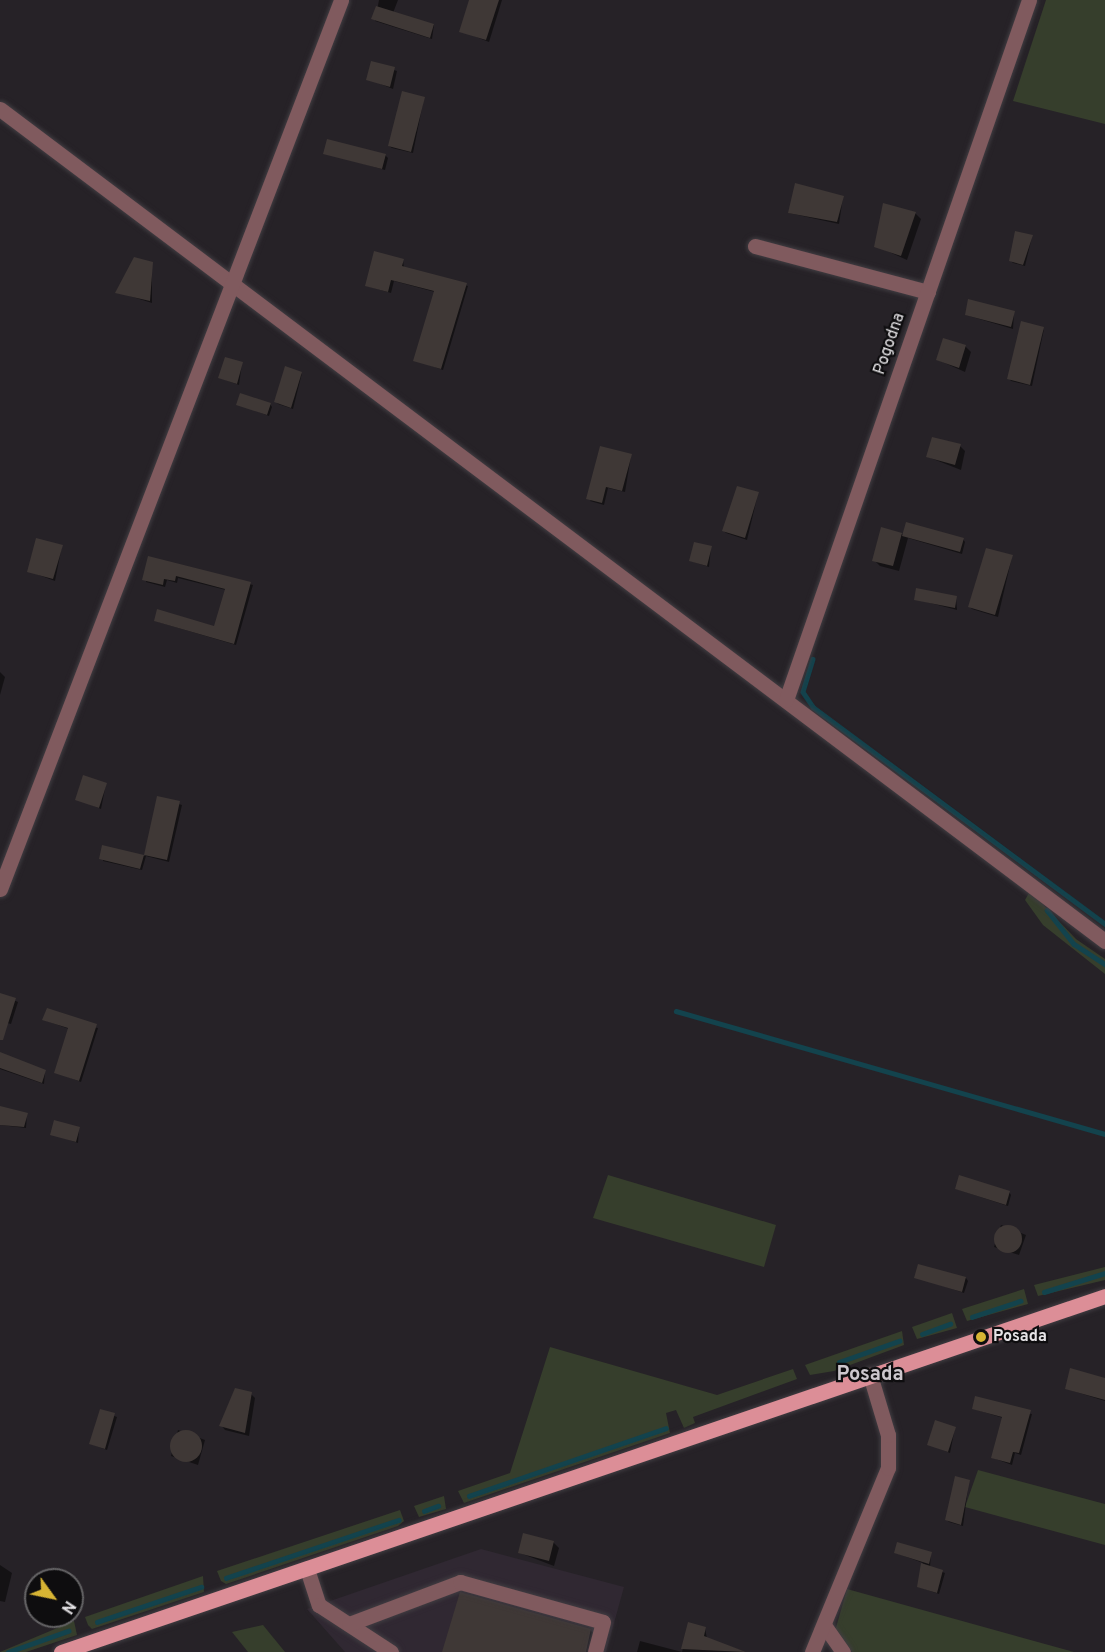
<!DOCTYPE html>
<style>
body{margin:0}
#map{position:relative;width:1105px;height:1652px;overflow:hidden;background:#262227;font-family:Overpass,sans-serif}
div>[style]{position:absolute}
.built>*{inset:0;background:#302832}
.green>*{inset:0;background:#363e2c}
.shadow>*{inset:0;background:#0007}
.stream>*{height:4.5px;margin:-2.25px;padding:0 2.25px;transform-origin:2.25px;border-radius:2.25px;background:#13434d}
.building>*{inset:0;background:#3f3836}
.round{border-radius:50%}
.roads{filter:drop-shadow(0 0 2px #413d42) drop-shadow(0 0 2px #413d42)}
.minor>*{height:15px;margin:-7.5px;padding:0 7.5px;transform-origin:7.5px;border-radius:7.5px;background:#805a5e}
.major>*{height:15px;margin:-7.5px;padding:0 7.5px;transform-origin:7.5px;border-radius:7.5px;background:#dc8e97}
.dots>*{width:16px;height:16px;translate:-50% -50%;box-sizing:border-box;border:3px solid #0e0d0f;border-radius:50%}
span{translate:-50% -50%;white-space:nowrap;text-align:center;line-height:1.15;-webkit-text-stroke:4.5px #0e0d0f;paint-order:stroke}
.street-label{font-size:16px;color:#e5e3e6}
.poi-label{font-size:16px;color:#e5e3e6;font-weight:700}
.left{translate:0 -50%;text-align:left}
.quarter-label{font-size:20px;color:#ccc7cd;font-weight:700}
.north{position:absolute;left:24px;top:1568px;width:60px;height:60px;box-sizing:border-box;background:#0e0d0f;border:2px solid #646365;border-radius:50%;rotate:123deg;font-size:16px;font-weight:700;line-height:24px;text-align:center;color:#e5e3e6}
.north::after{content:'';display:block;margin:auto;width:21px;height:27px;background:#d7b434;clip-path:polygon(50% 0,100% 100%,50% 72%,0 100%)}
</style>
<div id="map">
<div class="built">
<i style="clip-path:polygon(481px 1549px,624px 1587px,606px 1652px,345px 1652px,307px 1609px)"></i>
</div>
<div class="green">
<i style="clip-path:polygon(1046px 0,1105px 0,1105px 124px,1013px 101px)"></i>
<i style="clip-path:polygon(1030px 891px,1076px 939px,1105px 959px,1105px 974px,1043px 925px,1025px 900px)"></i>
<i style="clip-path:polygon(608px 1175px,776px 1225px,764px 1267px,593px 1218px)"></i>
<i style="clip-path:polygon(1105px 1267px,1105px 1280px,1038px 1296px,1034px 1285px)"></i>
<i style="clip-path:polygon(1024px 1289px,1028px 1304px,967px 1321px,962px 1309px)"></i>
<i style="clip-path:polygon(952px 1313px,957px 1328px,917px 1339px,912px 1327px)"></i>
<i style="clip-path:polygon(902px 1331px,904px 1345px,834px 1371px,810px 1375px,805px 1365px)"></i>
<i style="clip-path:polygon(550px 1347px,717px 1395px,793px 1369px,797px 1379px,693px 1417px,695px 1423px,684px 1428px,676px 1410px,666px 1413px,670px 1433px,464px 1503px,458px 1491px,510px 1473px)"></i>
<i style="clip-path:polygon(978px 1470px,1105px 1504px,1105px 1545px,965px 1507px)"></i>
<i style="clip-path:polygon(444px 1496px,446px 1509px,419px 1517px,414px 1506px)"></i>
<i style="clip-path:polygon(400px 1510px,404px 1521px,398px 1526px,226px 1584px,221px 1581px,217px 1571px)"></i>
<i style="clip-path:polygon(203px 1576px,204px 1592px,92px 1629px,88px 1625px,85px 1617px)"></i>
<i style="clip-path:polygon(847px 1589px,1074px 1652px,852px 1652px,835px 1631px)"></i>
<i style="clip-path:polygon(74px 1621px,77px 1635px,26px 1652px,0 1652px)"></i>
<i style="clip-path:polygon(263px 1625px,285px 1652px,248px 1652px,232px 1632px)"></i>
</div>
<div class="shadow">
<i style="clip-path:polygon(379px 0,398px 0,393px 13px,434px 25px,432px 39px,375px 21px)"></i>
<i style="clip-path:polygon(471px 0,502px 0,489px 42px,461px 31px)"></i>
<i style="clip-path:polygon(372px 63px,397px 71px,393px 89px,368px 79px)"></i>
<i style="clip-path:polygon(424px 98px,413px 153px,392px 148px,389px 146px)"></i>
<i style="clip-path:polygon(325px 153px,385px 155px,388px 158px,385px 170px)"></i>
<i style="clip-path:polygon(843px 197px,839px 224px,789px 213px)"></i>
<i style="clip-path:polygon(915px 213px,921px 219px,907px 260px,876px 246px)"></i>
<i style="clip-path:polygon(1032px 237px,1025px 266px,1013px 263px,1011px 261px)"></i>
<i style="clip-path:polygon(403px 260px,404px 268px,468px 286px,443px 370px,415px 360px,435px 292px,394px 281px,391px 293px,367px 286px)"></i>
<i style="clip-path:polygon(152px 263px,152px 303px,117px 292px)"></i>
<i style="clip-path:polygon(1014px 313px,1013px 329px,966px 315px)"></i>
<i style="clip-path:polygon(1044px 329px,1032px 386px,1011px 381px,1009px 378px)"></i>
<i style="clip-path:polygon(965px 346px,971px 352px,965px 372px,938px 360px)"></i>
<i style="clip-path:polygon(242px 363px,239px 385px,220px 378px)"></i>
<i style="clip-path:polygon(302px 373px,293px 409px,278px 404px,276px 402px)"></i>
<i style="clip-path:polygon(238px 404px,270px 404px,272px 407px,269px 416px)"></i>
<i style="clip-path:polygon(960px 446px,965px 451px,961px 470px,928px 457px)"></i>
<i style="clip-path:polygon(631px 456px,625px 492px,608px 488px,604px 505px,590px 501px)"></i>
<i style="clip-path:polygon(758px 494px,747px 540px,726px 533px,724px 531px)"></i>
<i style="clip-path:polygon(901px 534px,963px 539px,965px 542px,962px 554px,908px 538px,899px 571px,880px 566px,874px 560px)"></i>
<i style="clip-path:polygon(62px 546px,55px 581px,28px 571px)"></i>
<i style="clip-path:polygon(711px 548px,709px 567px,691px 561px)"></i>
<i style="clip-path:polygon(1012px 557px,998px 617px,972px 609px,970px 607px)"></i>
<i style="clip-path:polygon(149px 558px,253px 585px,236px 645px,155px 621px,215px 627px,226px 590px,178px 578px,177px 583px,167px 580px,165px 587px,146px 582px)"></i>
<i style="clip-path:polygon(956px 597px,957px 610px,915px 599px)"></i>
<i style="clip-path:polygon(0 672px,5px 677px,0 695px)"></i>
<i style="clip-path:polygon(106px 784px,101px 809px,77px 799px)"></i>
<i style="clip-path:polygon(159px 798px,182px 805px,169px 862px,146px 856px,142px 870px,103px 861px,103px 847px,145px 856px)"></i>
<i style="clip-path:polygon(0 994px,18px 1002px,11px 1024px,4px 1022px,0 1028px)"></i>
<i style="clip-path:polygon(44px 1020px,98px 1028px,81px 1082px,55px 1072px,69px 1029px)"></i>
<i style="clip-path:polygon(0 1056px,45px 1072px,44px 1084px,0 1069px)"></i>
<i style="clip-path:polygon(0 1107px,27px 1114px,26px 1128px,0 1125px)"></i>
<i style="clip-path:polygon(79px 1128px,78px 1143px,52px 1134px)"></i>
<i style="clip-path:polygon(956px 1189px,1009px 1192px,1011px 1195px,1008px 1206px)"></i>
<i style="clip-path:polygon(1001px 1225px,1026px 1235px,1019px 1255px,994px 1247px)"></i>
<i style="clip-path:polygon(916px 1277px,966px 1278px,968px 1281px,964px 1293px)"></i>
<i style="clip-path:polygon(1105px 1380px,1105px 1401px,1067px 1389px)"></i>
<i style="clip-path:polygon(251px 1394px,255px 1398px,249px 1436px,225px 1430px,221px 1425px)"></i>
<i style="clip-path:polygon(974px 1409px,1032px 1414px,1021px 1455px,1015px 1453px,1012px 1465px,993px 1458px,1003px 1418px)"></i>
<i style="clip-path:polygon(101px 1411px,117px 1417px,107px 1450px,91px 1444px)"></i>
<i style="clip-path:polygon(955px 1428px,950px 1453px,928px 1444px)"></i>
<i style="clip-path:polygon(178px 1430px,205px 1440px,198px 1465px,171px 1456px)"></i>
<i style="clip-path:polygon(969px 1481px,963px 1526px,949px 1522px,947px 1520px)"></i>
<i style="clip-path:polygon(553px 1542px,559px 1548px,554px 1566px,520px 1553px)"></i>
<i style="clip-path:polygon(896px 1553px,931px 1553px,930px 1567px,945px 1573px,939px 1594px,919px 1587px,923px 1563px)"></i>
<i style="clip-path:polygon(0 1565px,12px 1573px,5px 1602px,0 1601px)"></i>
<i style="clip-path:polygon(689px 1624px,705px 1628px,707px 1639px,746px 1652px,637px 1652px,640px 1641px,682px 1652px)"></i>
<i style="clip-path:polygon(590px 1630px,602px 1642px,600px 1652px,444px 1652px)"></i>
</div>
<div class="stream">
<i style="left:813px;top:659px;width:34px;rotate:107deg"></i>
<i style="left:803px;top:692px;width:18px;rotate:56deg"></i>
<i style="left:813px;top:707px;width:364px;rotate:36.6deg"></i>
<i style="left:1047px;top:910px;width:43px;rotate:51.5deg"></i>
<i style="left:1074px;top:944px;width:37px;rotate:33deg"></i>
<i style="left:676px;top:1011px;width:446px;rotate:16deg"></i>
<i style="left:1044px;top:1292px;width:64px;rotate:-17.3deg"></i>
<i style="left:972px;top:1317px;width:51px;rotate:-18.4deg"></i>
<i style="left:922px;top:1334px;width:30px;rotate:-20deg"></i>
<i style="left:839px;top:1362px;width:64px;rotate:-19.3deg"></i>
<i style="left:469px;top:1496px;width:208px;rotate:-19deg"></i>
<i style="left:424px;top:1511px;width:15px;rotate:-20deg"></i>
<i style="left:226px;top:1578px;width:182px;rotate:-18.6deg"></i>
<i style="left:97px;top:1622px;width:110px;rotate:-18.6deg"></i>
<i style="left:8px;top:1652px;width:64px;rotate:-19.3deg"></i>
</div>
<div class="building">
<i style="clip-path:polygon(469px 0,499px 0,486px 40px,459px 32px)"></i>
<i style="clip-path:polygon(376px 6px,434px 24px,430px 38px,371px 19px)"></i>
<i style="clip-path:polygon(371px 61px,395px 67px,390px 87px,366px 80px)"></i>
<i style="clip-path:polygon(402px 91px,425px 97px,411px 152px,388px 146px)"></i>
<i style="clip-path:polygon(327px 139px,386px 154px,382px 169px,323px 154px)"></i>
<i style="clip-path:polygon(795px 183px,844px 196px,837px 222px,788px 213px)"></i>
<i style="clip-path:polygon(883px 203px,916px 212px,901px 256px,874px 247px)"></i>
<i style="clip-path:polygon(1015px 231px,1033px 235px,1023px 265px,1009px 261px)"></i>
<i style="clip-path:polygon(374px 251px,404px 259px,402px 266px,467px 283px,441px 369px,413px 361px,434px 291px,391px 280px,388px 292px,365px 286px)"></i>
<i style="clip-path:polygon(134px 257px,153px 262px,150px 301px,115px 293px)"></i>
<i style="clip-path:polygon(968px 299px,1015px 311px,1011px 327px,965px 315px)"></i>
<i style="clip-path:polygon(1021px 321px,1044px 327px,1030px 385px,1007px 379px)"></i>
<i style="clip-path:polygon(943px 338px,966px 345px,959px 368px,936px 360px)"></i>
<i style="clip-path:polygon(225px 357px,243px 362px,237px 384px,218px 378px)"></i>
<i style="clip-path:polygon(285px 366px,302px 372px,291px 408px,274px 402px)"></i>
<i style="clip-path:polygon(240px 393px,271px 403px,267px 415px,236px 405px)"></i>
<i style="clip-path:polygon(932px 437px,961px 444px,955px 465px,926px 457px)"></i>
<i style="clip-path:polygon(600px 446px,632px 454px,622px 491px,606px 487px,602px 503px,586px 499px)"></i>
<i style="clip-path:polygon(737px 486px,759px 492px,745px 538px,722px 531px)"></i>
<i style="clip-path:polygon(906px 522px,964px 538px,960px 552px,902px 536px)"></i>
<i style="clip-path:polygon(881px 527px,902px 533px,893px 566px,872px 561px)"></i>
<i style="clip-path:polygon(36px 538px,63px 545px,53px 579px,27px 572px)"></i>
<i style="clip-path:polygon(694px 542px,712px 546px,707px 566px,689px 561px)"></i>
<i style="clip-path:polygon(986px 548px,1013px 555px,995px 615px,968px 607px)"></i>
<i style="clip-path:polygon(148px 556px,251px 582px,234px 644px,154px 621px,157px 609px,214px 626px,225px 589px,176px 576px,175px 581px,164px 579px,163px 585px,142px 580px)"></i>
<i style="clip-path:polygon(916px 588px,957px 596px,955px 608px,914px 600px)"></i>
<i style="clip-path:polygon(83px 775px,107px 783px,99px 808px,75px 800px)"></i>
<i style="clip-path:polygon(157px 796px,180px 801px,167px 860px,144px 855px)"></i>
<i style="clip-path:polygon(102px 845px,144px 855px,140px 869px,99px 859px)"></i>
<i style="clip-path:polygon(0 993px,16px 998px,3px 1040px,0 1040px)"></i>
<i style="clip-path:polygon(47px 1008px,97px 1024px,79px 1081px,54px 1073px,68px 1028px,42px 1020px)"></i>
<i style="clip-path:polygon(0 1052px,46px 1070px,42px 1083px,0 1068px)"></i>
<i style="clip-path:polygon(0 1106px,28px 1113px,24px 1127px,0 1125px)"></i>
<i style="clip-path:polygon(54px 1120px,80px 1127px,76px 1142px,50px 1135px)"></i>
<i style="clip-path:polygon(959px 1175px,1010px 1191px,1006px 1205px,955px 1189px)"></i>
<i class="round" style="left:994px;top:1225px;width:28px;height:28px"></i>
<i style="clip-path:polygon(918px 1264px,966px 1277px,962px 1292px,914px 1278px)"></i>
<i style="clip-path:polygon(1070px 1368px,1105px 1378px,1105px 1400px,1065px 1389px)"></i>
<i style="clip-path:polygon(235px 1388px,252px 1392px,245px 1433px,219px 1426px)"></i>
<i style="clip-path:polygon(975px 1396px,1031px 1410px,1019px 1453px,1013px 1452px,1010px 1463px,991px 1458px,1002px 1417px,972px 1409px)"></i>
<i style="clip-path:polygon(100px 1409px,115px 1413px,105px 1449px,89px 1444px)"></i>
<i style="clip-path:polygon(935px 1420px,956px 1427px,948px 1452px,927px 1445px)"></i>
<i class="round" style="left:170px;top:1430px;width:32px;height:32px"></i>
<i style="clip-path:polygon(955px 1476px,970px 1480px,961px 1525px,945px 1520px)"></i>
<i style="clip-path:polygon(523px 1533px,554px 1541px,549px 1561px,518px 1553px)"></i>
<i style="clip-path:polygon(897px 1542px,932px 1552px,929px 1564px,894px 1553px)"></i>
<i style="clip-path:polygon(921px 1563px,943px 1570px,937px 1593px,917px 1587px)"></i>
<i style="clip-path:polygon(460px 1592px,591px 1629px,586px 1652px,442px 1652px)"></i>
<i style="clip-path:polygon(688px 1622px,706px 1627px,704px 1636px,746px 1652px,681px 1649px)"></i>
</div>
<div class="roads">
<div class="minor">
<i style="left:0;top:109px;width:1383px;rotate:36.98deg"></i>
<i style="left:755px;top:246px;width:179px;rotate:14.9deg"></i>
<i style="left:786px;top:700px;width:741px;rotate:-70.86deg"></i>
<i style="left:0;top:889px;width:952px;rotate:-69.01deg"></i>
<i style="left:307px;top:1569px;width:38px;rotate:72deg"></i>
<i style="left:319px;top:1605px;width:86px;rotate:33.1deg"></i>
<i style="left:349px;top:1624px;width:119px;rotate:-20.7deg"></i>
<i style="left:460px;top:1582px;width:148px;rotate:15.6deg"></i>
<i style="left:603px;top:1622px;width:31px;rotate:105deg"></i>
<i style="left:824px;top:1625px;width:33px;rotate:55deg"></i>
<i style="left:812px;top:1652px;width:199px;rotate:-67.6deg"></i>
<i style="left:888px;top:1468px;width:33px;rotate:-90deg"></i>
<i style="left:888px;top:1435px;width:63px;rotate:-106.7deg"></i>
</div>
<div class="major">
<i style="left:61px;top:1652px;width:1103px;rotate:-18.83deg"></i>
</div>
</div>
<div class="dots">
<i style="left:981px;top:1337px;background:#d7b434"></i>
</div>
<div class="street-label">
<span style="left:890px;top:344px;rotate:-71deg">Pogodna</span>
</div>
<div class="poi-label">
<span class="left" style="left:993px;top:1337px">Posada</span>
</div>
<div class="quarter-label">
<span style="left:870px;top:1375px">Posada</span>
</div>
<div class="north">N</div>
</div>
